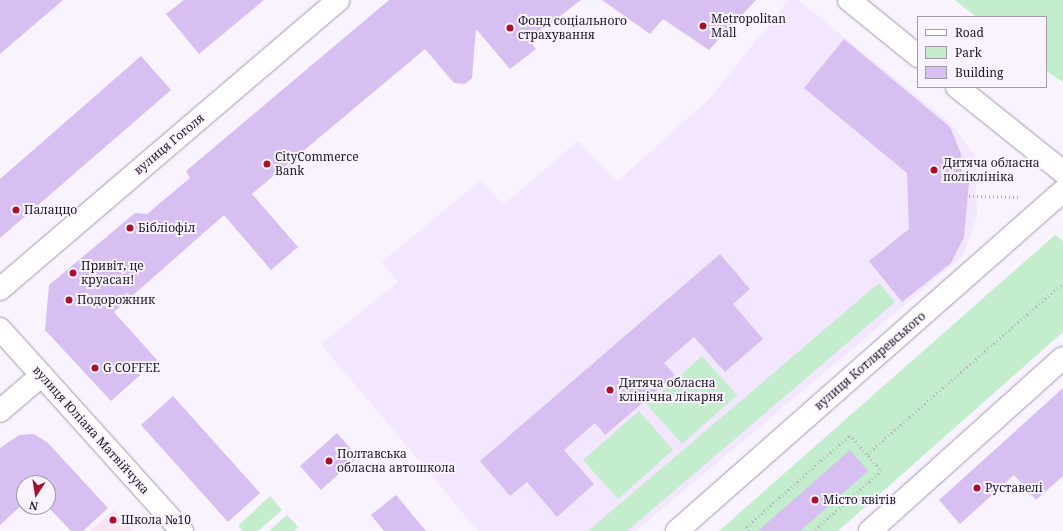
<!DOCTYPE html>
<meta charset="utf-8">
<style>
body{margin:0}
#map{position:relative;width:1063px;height:531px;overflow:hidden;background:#f9f3ff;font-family:"Noto Serif",serif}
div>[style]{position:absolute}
.built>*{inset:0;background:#f2e7fe}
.education>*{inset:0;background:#fae4f2}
.green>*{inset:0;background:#c3edcc}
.building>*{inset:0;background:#d7bff2}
.path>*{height:2.5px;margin-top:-1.25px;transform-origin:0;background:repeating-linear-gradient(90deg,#b6b0bc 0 1px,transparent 0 4px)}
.roads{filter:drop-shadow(0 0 1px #a495b2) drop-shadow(0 0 1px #a495b2)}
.minor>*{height:22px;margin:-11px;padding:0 11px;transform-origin:11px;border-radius:11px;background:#fff}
.dots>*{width:11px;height:11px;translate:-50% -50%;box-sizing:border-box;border:2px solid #f9f3ff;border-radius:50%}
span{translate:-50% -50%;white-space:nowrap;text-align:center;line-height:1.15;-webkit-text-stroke:4px #f9f3ff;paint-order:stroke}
.poi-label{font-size:12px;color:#1e1823}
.left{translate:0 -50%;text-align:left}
.street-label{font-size:12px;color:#1e1823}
.legend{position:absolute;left:917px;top:16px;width:130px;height:72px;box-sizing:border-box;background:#f9f3ff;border:1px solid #a19ba7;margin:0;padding:5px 7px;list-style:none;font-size:12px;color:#1e1823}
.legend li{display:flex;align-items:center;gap:8px;height:20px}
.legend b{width:20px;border:1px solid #a19ba7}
.north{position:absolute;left:16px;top:475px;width:40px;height:40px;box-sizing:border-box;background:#f9f3ff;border:1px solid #a19ba7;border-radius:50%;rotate:192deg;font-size:11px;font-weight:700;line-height:16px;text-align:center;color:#1e1823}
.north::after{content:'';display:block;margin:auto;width:14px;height:18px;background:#a8102c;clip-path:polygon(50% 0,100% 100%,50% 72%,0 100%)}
</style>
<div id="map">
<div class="built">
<i style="clip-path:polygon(789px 0,798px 0,948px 121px,975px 155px,977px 216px,963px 256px,636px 531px,478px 531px,321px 344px,398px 282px,382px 262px,481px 180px,503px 205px,578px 141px,618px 181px,710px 98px)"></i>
</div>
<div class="education">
<i style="clip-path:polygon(114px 510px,133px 531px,90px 531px)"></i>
</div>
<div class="green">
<i style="clip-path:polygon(955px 0,1063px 0,1063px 82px,1046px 71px,1046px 17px,976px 17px)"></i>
<i style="clip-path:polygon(1055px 235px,1063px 241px,1063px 332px,838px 531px,719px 531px)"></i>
<i style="clip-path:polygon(879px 283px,895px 302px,627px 531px,588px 531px)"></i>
<i style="clip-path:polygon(702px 356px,737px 395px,682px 444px,647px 405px)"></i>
<i style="clip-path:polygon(639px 411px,673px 450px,618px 499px,583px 460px)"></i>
<i style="clip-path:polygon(270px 496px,282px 510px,258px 531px,243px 531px,238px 526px)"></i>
<i style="clip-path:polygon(287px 515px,298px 527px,294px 531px,269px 531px)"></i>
</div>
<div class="building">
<i style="clip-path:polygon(0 0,63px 0,0 54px)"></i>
<i style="clip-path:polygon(184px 0,264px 0,199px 54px,166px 14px)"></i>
<i style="clip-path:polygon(389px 0,581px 0,529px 40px,536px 49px,510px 69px,476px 29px,472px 78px,465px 84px,454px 83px,425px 49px,252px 194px,298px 247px,271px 270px,224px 215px,114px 312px,157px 360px,111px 401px,45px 330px,49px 285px,135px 213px,147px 214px,190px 178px,186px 171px)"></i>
<i style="clip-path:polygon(602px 0,756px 0,709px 50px,663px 19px,650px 34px)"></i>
<i style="clip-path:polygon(844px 39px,950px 127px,961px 154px,962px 174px,969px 182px,964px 237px,951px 263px,902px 302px,869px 261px,909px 229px,907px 173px,804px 88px)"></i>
<i style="clip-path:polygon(141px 56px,171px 90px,0 238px,0 179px)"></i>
<i style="clip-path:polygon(720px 254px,750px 289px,733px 304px,763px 339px,725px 372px,694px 337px,664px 363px,675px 375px,605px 435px,595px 423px,564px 450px,594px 484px,557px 517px,527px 482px,510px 496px,480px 461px)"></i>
<i style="clip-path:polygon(1063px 388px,1063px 476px,1036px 500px,1014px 475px,960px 524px,939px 500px)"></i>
<i style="clip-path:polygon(173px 396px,260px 493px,228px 522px,141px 425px)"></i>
<i style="clip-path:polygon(337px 433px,358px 457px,321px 490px,300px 466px)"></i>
<i style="clip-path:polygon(34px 434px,48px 443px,108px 508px,83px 531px,71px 531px,48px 507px,48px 483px,24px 483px,24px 503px,0 525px,0 448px,19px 435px)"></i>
<i style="clip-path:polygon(850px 450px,868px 471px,800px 531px,758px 531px)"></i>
<i style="clip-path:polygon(396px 495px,426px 531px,384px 531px,371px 515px)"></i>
</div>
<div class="path">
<i style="left:969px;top:196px;width:51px;rotate:1.1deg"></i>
<i style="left:867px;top:454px;width:260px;rotate:-41.1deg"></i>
<i style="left:749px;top:531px;width:5px;rotate:-127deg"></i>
<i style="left:746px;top:527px;width:139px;rotate:-41.5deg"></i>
<i style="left:850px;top:435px;width:48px;rotate:48.4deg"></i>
<i style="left:882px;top:471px;width:91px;rotate:138.6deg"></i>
</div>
<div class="roads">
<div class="minor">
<i style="left:849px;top:0;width:89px;rotate:39.1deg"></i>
<i style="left:957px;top:87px;width:136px;rotate:38.7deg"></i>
<i style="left:0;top:289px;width:445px;rotate:-40.5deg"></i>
<i style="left:0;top:329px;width:272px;rotate:48deg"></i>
<i style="left:0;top:411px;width:55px;rotate:-40.6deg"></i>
<i style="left:677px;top:531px;width:514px;rotate:-41.37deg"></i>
<i style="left:870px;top:531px;width:259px;rotate:-41.9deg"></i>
</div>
</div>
<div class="dots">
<i style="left:703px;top:26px;background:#a8102c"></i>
<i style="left:510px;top:28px;background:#a8102c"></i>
<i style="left:267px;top:164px;background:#a8102c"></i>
<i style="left:934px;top:170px;background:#a8102c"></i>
<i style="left:16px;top:210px;background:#a8102c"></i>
<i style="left:130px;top:228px;background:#a8102c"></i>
<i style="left:73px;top:273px;background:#a8102c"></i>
<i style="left:69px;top:300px;background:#a8102c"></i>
<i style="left:95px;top:368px;background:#a8102c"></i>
<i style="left:610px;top:390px;background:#a8102c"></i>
<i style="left:329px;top:461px;background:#a8102c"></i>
<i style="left:977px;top:488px;background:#a8102c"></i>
<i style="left:815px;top:500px;background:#a8102c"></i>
<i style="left:113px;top:520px;background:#a8102c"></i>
</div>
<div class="poi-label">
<span class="left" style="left:711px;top:26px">Metropolitan<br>Mall</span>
<span class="left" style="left:518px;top:28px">Фонд соціального<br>страхування</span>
<span class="left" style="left:275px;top:164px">CityCommerce<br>Bank</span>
<span class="left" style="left:943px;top:170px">Дитяча обласна<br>поліклініка</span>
<span class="left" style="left:24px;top:210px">Палаццо</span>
<span class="left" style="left:138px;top:228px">Бібліофіл</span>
<span class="left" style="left:81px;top:273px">Привіт, це<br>круасан!</span>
<span class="left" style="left:77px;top:300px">Подорожник</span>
<span class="left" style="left:103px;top:368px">G COFFEE</span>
<span class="left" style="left:619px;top:390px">Дитяча обласна<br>клінічна лікарня</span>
<span class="left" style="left:337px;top:461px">Полтавська<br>обласна автошкола</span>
<span class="left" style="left:985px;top:488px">Руставелі</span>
<span class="left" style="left:823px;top:500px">Місто квітів</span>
<span class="left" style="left:121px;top:520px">Школа №10</span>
</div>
<div class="street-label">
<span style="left:169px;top:144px;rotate:-40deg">вулиця Гоголя</span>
<span style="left:870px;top:361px;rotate:-41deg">вулиця Котляревського</span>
<span style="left:91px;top:430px;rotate:48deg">вулиця Юліана Матвійчука</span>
</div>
<ul class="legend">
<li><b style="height:5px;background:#fff"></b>Road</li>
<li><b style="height:11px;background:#c3edcc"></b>Park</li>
<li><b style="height:11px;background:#d7bff2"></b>Building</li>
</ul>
<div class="north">N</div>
</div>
